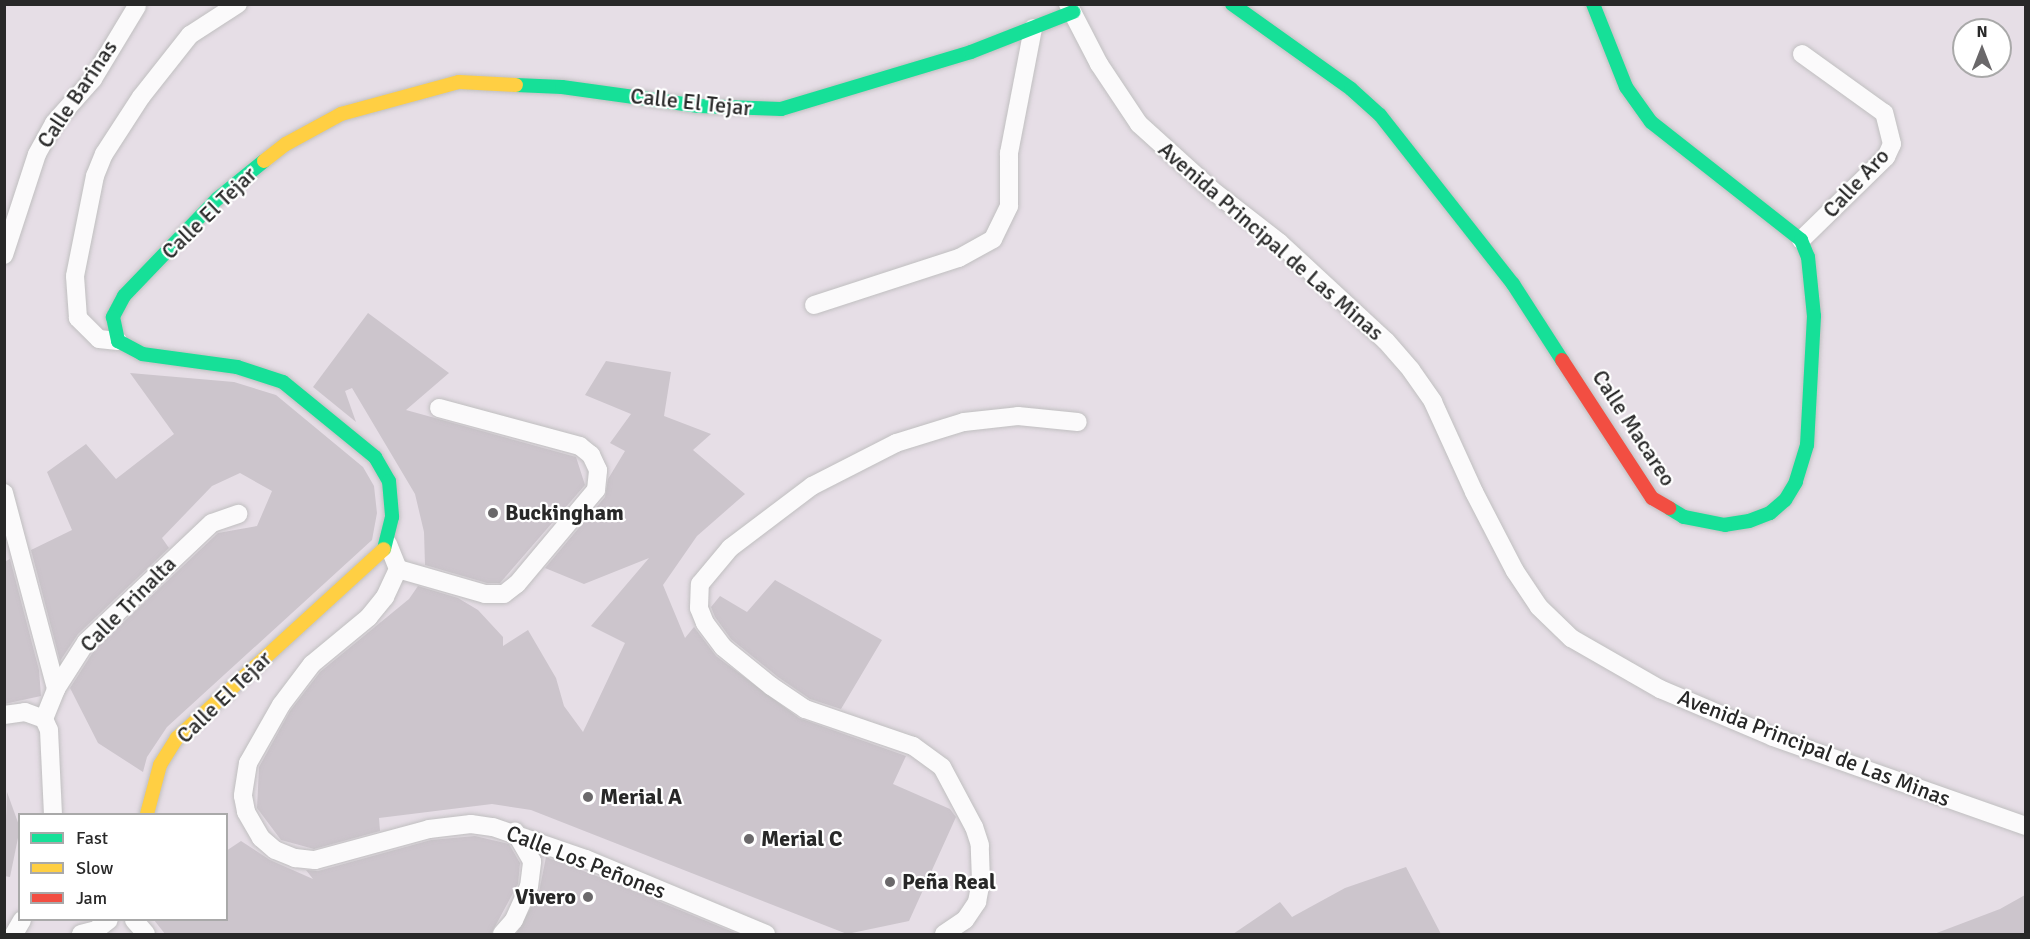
<!DOCTYPE html>
<meta charset="utf-8">
<style>
body{margin:0}
#map{position:relative;width:2030px;height:939px;overflow:hidden;background:#e6dee6;font-family:Signika,sans-serif}
div>[style]{position:absolute}
.building>*{inset:0;background:#ccc5cc}
.roads{filter:drop-shadow(0 0 2px #c0bfc0) drop-shadow(0 0 2px #c0bfc0)}
.street>*{height:18px;margin:-9px;padding:0 9px;transform-origin:9px;border-radius:9px;background:#fbfafb}
.fast>*{height:14px;margin:-7px;padding:0 7px;transform-origin:7px;border-radius:7px;background:#16e098}
.slow>*{height:14px;margin:-7px;padding:0 7px;transform-origin:7px;border-radius:7px;background:#ffcf43}
.jam>*{height:14px;margin:-7px;padding:0 7px;transform-origin:7px;border-radius:7px;background:#f24e42}
.dots>*{width:16px;height:16px;translate:-50% -50%;box-sizing:border-box;border:3px solid #fff;border-radius:50%}
span{translate:-50% -50%;white-space:nowrap;text-align:center;line-height:1.15;-webkit-text-stroke:4.5px #fff;paint-order:stroke}
.street-label{font-size:22px;color:#282828}
.poi-label{font-size:22px;color:#282828;font-weight:700}
.left{translate:0 -50%;text-align:left}
.right{translate:-100% -50%;text-align:right}
.frame{position:absolute;inset:0;border:6px solid #282828;pointer-events:none}
.legend{position:absolute;left:18px;top:813px;width:210px;height:108px;box-sizing:border-box;background:#fff;border:2px solid #a9a9a9;margin:0;padding:8px 10px;list-style:none;font-size:18px;color:#282828}
.legend li{display:flex;align-items:center;gap:12px;height:30px}
.legend b{width:30px;border:2px solid #a9a9a9}
.north{position:absolute;left:1952px;top:18px;width:60px;height:60px;box-sizing:border-box;background:#fff;border:2px solid #a9a9a9;border-radius:50%;rotate:0deg;font-size:16px;font-weight:700;line-height:24px;text-align:center;color:#282828}
.north::after{content:'';display:block;margin:auto;width:21px;height:27px;background:#6a686a;clip-path:polygon(50% 0,100% 100%,50% 72%,0 100%)}
</style>
<div id="map">
<div class="building">
<i style="clip-path:polygon(368px 313px,449px 373px,406px 410px,576px 457px,585px 485px,500px 583px,487px 583px,425px 565px,424px 532px,415px 494px,352px 388px,345px 391px,356px 422px,313px 387px)"></i>
<i style="clip-path:polygon(606px 361px,671px 372px,664px 416px,711px 434px,693px 450px,745px 494px,697px 536px,663px 585px,685px 638px,694px 627px,716px 656px,799px 718px,906px 756px,893px 784px,950px 809px,956px 817px,909px 921px,847px 934px,531px 810px,492px 804px,379px 818px,380px 831px,314px 849px,281px 840px,257px 808px,259px 767px,290px 711px,320px 672px,409px 599px,418px 586px,458px 598px,478px 610px,503px 637px,503px 646px,528px 630px,556px 678px,564px 706px,583px 732px,625px 643px,591px 626px,649px 558px,584px 584px,545px 568px,605px 497px,608px 479px,625px 451px,610px 443px,631px 414px,585px 395px)"></i>
<i style="clip-path:polygon(130px 373px,234px 382px,276px 395px,363px 467px,374px 486px,377px 513px,372px 540px,167px 727px,147px 757px,143px 772px,98px 743px,70px 688px,95px 649px,218px 533px,257px 526px,272px 491px,240px 473px,212px 486px,162px 538px,169px 548px,78px 634px,60px 661px,31px 550px,72px 530px,47px 472px,86px 444px,116px 479px,174px 434px)"></i>
<i style="clip-path:polygon(10px 559px,39px 670px,41px 696px,4px 704px,4px 562px)"></i>
<i style="clip-path:polygon(775px 580px,882px 640px,841px 709px,810px 699px,778px 677px,731px 639px,715px 617px,711px 607px,720px 596px,747px 612px)"></i>
<i style="clip-path:polygon(7px 792px,20px 828px,10px 877px,4px 876px)"></i>
<i style="clip-path:polygon(475px 836px,509px 844px,520px 863px,518px 884px,491px 934px,165px 934px,154px 920px,226px 920px,226px 851px,241px 841px,270px 860px,313px 879px,306px 870px,318px 871px,431px 840px)"></i>
<i style="clip-path:polygon(546px 857px,602px 878px,738px 934px,516px 934px,539px 892px)"></i>
<i style="clip-path:polygon(1406px 867px,1441px 934px,1233px 934px,1280px 902px,1292px 917px,1345px 888px)"></i>
<i style="clip-path:polygon(2025px 895px,2025px 934px,1934px 934px,2000px 909px)"></i>
</div>
<div class="roads">
<div class="street">
<i style="left:1068px;top:4px;width:68px;rotate:62.7deg"></i>
<i style="left:1099px;top:64px;width:72px;rotate:56.3deg"></i>
<i style="left:1139px;top:124px;width:98px;rotate:42.1deg"></i>
<i style="left:1212px;top:190px;width:86px;rotate:37.9deg"></i>
<i style="left:1280px;top:243px;width:144px;rotate:42.8deg"></i>
<i style="left:1386px;top:341px;width:38px;rotate:49deg"></i>
<i style="left:1411px;top:370px;width:39px;rotate:55deg"></i>
<i style="left:1433px;top:402px;width:99px;rotate:65.5deg"></i>
<i style="left:1474px;top:492px;width:89px;rotate:62.6deg"></i>
<i style="left:1515px;top:571px;width:43px;rotate:56.3deg"></i>
<i style="left:1539px;top:607px;width:45px;rotate:44.1deg"></i>
<i style="left:1571px;top:638px;width:103px;rotate:29.8deg"></i>
<i style="left:1660px;top:689px;width:123px;rotate:23deg"></i>
<i style="left:1773px;top:737px;width:268px;rotate:19.4deg"></i>
<i style="left:1801px;top:240px;width:119px;rotate:-44.3deg"></i>
<i style="left:1886px;top:157px;width:14px;rotate:-65deg"></i>
<i style="left:1892px;top:144px;width:32px;rotate:-104deg"></i>
<i style="left:1884px;top:113px;width:101px;rotate:-144.3deg"></i>
<i style="left:4px;top:255px;width:106px;rotate:-71.9deg"></i>
<i style="left:37px;top:154px;width:35px;rotate:-61deg"></i>
<i style="left:54px;top:123px;width:59px;rotate:-48.4deg"></i>
<i style="left:93px;top:79px;width:85px;rotate:-58.9deg"></i>
<i style="left:814px;top:305px;width:152px;rotate:-18deg"></i>
<i style="left:959px;top:258px;width:39px;rotate:-29deg"></i>
<i style="left:993px;top:239px;width:37px;rotate:-64deg"></i>
<i style="left:1009px;top:206px;width:53px;rotate:-90deg"></i>
<i style="left:1009px;top:153px;width:127px;rotate:-79.1deg"></i>
<i style="left:118px;top:341px;width:19px;rotate:-174deg"></i>
<i style="left:99px;top:339px;width:30px;rotate:-135deg"></i>
<i style="left:78px;top:318px;width:42px;rotate:-94.1deg"></i>
<i style="left:75px;top:276px;width:102px;rotate:-78.7deg"></i>
<i style="left:95px;top:176px;width:24px;rotate:-68deg"></i>
<i style="left:104px;top:154px;width:68px;rotate:-57deg"></i>
<i style="left:141px;top:97px;width:79px;rotate:-51.7deg"></i>
<i style="left:190px;top:35px;width:57px;rotate:-32.9deg"></i>
<i style="left:4px;top:493px;width:203px;rotate:75.1deg"></i>
<i style="left:388px;top:544px;width:27px;rotate:68deg"></i>
<i style="left:398px;top:569px;width:31px;rotate:115deg"></i>
<i style="left:385px;top:597px;width:26px;rotate:129deg"></i>
<i style="left:369px;top:617px;width:74px;rotate:140.5deg"></i>
<i style="left:312px;top:664px;width:51px;rotate:127.1deg"></i>
<i style="left:281px;top:705px;width:67px;rotate:119.6deg"></i>
<i style="left:248px;top:763px;width:33px;rotate:99deg"></i>
<i style="left:243px;top:796px;width:16px;rotate:79deg"></i>
<i style="left:246px;top:812px;width:30px;rotate:60deg"></i>
<i style="left:261px;top:838px;width:18px;rotate:41deg"></i>
<i style="left:275px;top:850px;width:22px;rotate:22deg"></i>
<i style="left:295px;top:858px;width:20px;rotate:6deg"></i>
<i style="left:315px;top:860px;width:118px;rotate:-15.2deg"></i>
<i style="left:429px;top:829px;width:42px;rotate:-6.8deg"></i>
<i style="left:471px;top:824px;width:22px;rotate:8deg"></i>
<i style="left:493px;top:827px;width:98px;rotate:19deg"></i>
<i style="left:586px;top:859px;width:195px;rotate:22.6deg"></i>
<i style="left:398px;top:569px;width:91px;rotate:16deg"></i>
<i style="left:485px;top:594px;width:19px"></i>
<i style="left:504px;top:594px;width:16px;rotate:-38deg"></i>
<i style="left:517px;top:584px;width:123px;rotate:-50deg"></i>
<i style="left:596px;top:490px;width:20px;rotate:-84deg"></i>
<i style="left:598px;top:470px;width:17px;rotate:-115deg"></i>
<i style="left:591px;top:455px;width:14px;rotate:-141deg"></i>
<i style="left:580px;top:446px;width:146px;rotate:-164.9deg"></i>
<i style="left:4px;top:715px;width:21px;rotate:-8deg"></i>
<i style="left:25px;top:712px;width:20px;rotate:20deg"></i>
<i style="left:44px;top:719px;width:12px;rotate:66deg"></i>
<i style="left:49px;top:730px;width:84px;rotate:87.3deg"></i>
<i style="left:44px;top:719px;width:32px;rotate:-68deg"></i>
<i style="left:56px;top:689px;width:56px;rotate:-57.4deg"></i>
<i style="left:86px;top:642px;width:173px;rotate:-43.4deg"></i>
<i style="left:212px;top:523px;width:28px;rotate:-19deg"></i>
<i style="left:134px;top:920px;width:18px;rotate:49deg"></i>
<i style="left:14px;top:934px;width:16px;rotate:-60deg"></i>
<i style="left:81px;top:934px;width:16px;rotate:-15deg"></i>
<i style="left:96px;top:930px;width:16px;rotate:-38deg"></i>
<i style="left:502px;top:934px;width:18px;rotate:-49deg"></i>
<i style="left:514px;top:920px;width:36px;rotate:-66deg"></i>
<i style="left:529px;top:887px;width:26px;rotate:-83deg"></i>
<i style="left:532px;top:861px;width:34px;rotate:-120deg"></i>
<i style="left:944px;top:934px;width:25px;rotate:-34deg"></i>
<i style="left:965px;top:920px;width:22px;rotate:-56deg"></i>
<i style="left:977px;top:902px;width:20px;rotate:-79deg"></i>
<i style="left:981px;top:882px;width:37px;rotate:-92deg"></i>
<i style="left:980px;top:845px;width:19px;rotate:-108deg"></i>
<i style="left:974px;top:827px;width:68px;rotate:-118.1deg"></i>
<i style="left:942px;top:767px;width:36px;rotate:-144deg"></i>
<i style="left:913px;top:746px;width:114px;rotate:-161.1deg"></i>
<i style="left:805px;top:709px;width:41px;rotate:-145.9deg"></i>
<i style="left:771px;top:686px;width:62px;rotate:-140.9deg"></i>
<i style="left:723px;top:647px;width:30px;rotate:-127deg"></i>
<i style="left:705px;top:623px;width:16px;rotate:-112deg"></i>
<i style="left:699px;top:608px;width:24px;rotate:-88deg"></i>
<i style="left:700px;top:584px;width:47px;rotate:-50.2deg"></i>
<i style="left:730px;top:548px;width:103px;rotate:-37.1deg"></i>
<i style="left:812px;top:486px;width:94px;rotate:-27.1deg"></i>
<i style="left:896px;top:443px;width:71px;rotate:-17.2deg"></i>
<i style="left:964px;top:422px;width:54px;rotate:-6.3deg"></i>
<i style="left:1018px;top:416px;width:60px;rotate:5.7deg"></i>
</div>
<div class="fast">
<i style="left:1232px;top:4px;width:146px;rotate:35.5deg"></i>
<i style="left:1351px;top:89px;width:39px;rotate:42deg"></i>
<i style="left:1380px;top:115px;width:215px;rotate:51.8deg"></i>
<i style="left:1513px;top:284px;width:90px;rotate:57.2deg"></i>
<i style="left:1593px;top:4px;width:89px;rotate:68.3deg"></i>
<i style="left:1626px;top:87px;width:43px;rotate:54.5deg"></i>
<i style="left:1651px;top:122px;width:191px;rotate:38.2deg"></i>
<i style="left:1801px;top:240px;width:18px;rotate:68deg"></i>
<i style="left:1808px;top:257px;width:59px;rotate:84.2deg"></i>
<i style="left:1814px;top:316px;width:129px;rotate:93.1deg"></i>
<i style="left:1807px;top:445px;width:39px;rotate:107deg"></i>
<i style="left:1796px;top:482px;width:21px;rotate:121deg"></i>
<i style="left:1785px;top:500px;width:20px;rotate:139deg"></i>
<i style="left:1770px;top:513px;width:22px;rotate:159deg"></i>
<i style="left:1749px;top:521px;width:24px;rotate:171deg"></i>
<i style="left:1725px;top:525px;width:42px;rotate:-169deg"></i>
<i style="left:1684px;top:517px;width:17px;rotate:-149deg"></i>
<i style="left:516px;top:85px;width:46px;rotate:2.5deg"></i>
<i style="left:562px;top:87px;width:138px;rotate:7.9deg"></i>
<i style="left:699px;top:106px;width:82px;rotate:2.1deg"></i>
<i style="left:781px;top:109px;width:198px;rotate:-16.7deg"></i>
<i style="left:971px;top:52px;width:110px;rotate:-21.4deg"></i>
<i style="left:264px;top:161px;width:60px;rotate:141deg"></i>
<i style="left:217px;top:199px;width:134px;rotate:133.8deg"></i>
<i style="left:124px;top:296px;width:24px;rotate:118deg"></i>
<i style="left:113px;top:317px;width:25px;rotate:78deg"></i>
<i style="left:118px;top:341px;width:27px;rotate:28deg"></i>
<i style="left:142px;top:354px;width:96px;rotate:7.8deg"></i>
<i style="left:237px;top:367px;width:48px;rotate:18.1deg"></i>
<i style="left:283px;top:382px;width:119px;rotate:39.2deg"></i>
<i style="left:375px;top:457px;width:28px;rotate:60deg"></i>
<i style="left:389px;top:481px;width:36px;rotate:85deg"></i>
<i style="left:392px;top:517px;width:33px;rotate:104deg"></i>
</div>
<div class="slow">
<i style="left:264px;top:161px;width:28px;rotate:-38deg"></i>
<i style="left:286px;top:144px;width:63px;rotate:-28.6deg"></i>
<i style="left:341px;top:114px;width:122px;rotate:-15.2deg"></i>
<i style="left:459px;top:82px;width:57px;rotate:3deg"></i>
<i style="left:147px;top:814px;width:51px;rotate:-75.1deg"></i>
<i style="left:160px;top:765px;width:32px;rotate:-58deg"></i>
<i style="left:177px;top:738px;width:280px;rotate:-42.4deg"></i>
</div>
<div class="jam">
<i style="left:1562px;top:360px;width:165px;rotate:56.9deg"></i>
<i style="left:1652px;top:498px;width:20px;rotate:30deg"></i>
</div>
</div>
<div class="dots">
<i style="left:493px;top:513px;background:#6a686a"></i>
<i style="left:588px;top:797px;background:#6a686a"></i>
<i style="left:749px;top:839px;background:#6a686a"></i>
<i style="left:890px;top:882px;background:#6a686a"></i>
<i style="left:588px;top:897px;background:#6a686a"></i>
</div>
<div class="street-label">
<span style="left:77px;top:94px;rotate:-56deg">Calle Barinas</span>
<span style="left:691px;top:102px;rotate:6deg">Calle El Tejar</span>
<span style="left:1856px;top:183px;rotate:-47deg">Calle Aro</span>
<span style="left:209px;top:213px;rotate:-44deg">Calle El Tejar</span>
<span style="left:1271px;top:241px;rotate:41deg">Avenida Principal de Las Minas</span>
<span style="left:1634px;top:428px;rotate:57deg">Calle Macareo</span>
<span style="left:128px;top:604px;rotate:-45deg">Calle Trinalta</span>
<span style="left:224px;top:697px;rotate:-44deg">Calle El Tejar</span>
<span style="left:1814px;top:748px;rotate:21deg">Avenida Principal de Las Minas</span>
<span style="left:586px;top:862px;rotate:21deg">Calle Los Peñones</span>
</div>
<div class="poi-label">
<span class="left" style="left:505px;top:513px">Buckingham</span>
<span class="left" style="left:600px;top:797px">Merial A</span>
<span class="left" style="left:761px;top:839px">Merial C</span>
<span class="left" style="left:902px;top:882px">Peña Real</span>
<span class="right" style="left:576px;top:897px">Vivero</span>
</div>
<div class="frame"></div>
<ul class="legend">
<li><b style="height:8px;background:#16e098"></b>Fast</li>
<li><b style="height:8px;background:#ffcf43"></b>Slow</li>
<li><b style="height:8px;background:#f24e42"></b>Jam</li>
</ul>
<div class="north">N</div>
</div>
